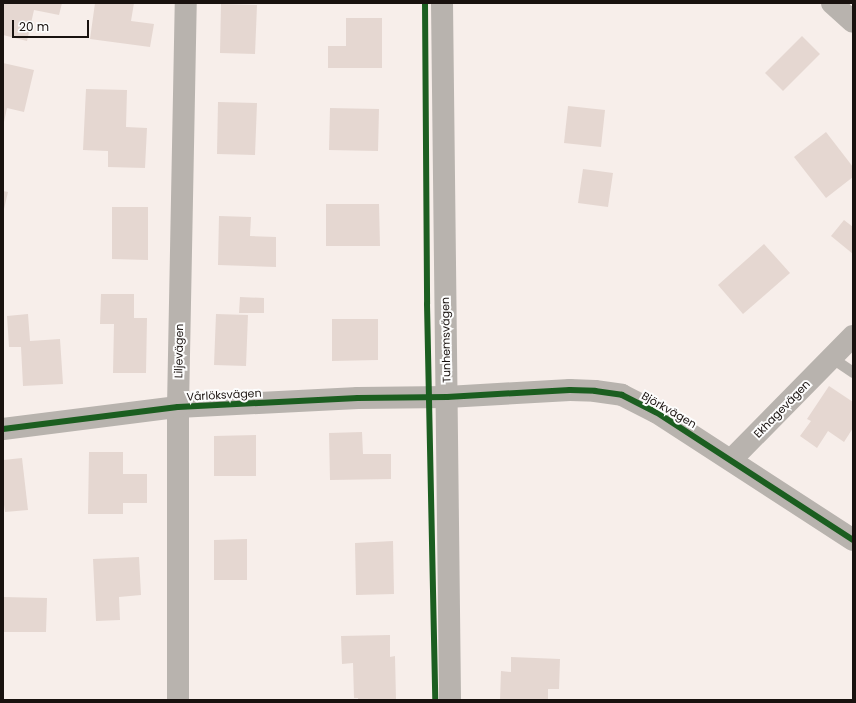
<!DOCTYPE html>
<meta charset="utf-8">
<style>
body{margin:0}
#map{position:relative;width:856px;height:703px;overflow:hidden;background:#f7eeea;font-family:Poppins,sans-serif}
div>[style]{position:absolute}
.building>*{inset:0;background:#e5d7d1}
.service>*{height:11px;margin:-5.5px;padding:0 5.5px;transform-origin:5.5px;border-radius:5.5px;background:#b8b3ae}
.minor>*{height:22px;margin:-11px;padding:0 11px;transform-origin:11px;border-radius:11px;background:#b8b3ae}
.tertiary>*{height:22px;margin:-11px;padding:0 11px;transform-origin:11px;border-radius:11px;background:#b8b3ae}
.cycleway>*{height:6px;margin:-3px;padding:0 3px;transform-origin:3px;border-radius:3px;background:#1b5e20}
span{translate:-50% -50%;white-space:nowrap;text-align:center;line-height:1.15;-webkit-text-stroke:4px #fdfdfd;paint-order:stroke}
.street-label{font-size:11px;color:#19120f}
.frame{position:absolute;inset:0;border:4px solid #19120f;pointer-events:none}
.scale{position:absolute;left:12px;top:20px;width:77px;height:18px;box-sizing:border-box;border:2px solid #19120f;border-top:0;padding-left:5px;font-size:12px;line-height:14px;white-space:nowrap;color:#19120f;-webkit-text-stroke:3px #fdfdfd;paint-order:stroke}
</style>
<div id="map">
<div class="building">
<i style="clip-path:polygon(3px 3px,24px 4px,62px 3px,59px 15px,34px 10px,27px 41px,3px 35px)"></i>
<i style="clip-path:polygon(95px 3px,134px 3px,131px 21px,154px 24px,150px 47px,90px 39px)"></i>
<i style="clip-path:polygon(221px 4px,257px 5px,255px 54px,220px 53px)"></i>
<i style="clip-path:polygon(346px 18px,382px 18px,382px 68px,328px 68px,328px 46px,346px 46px)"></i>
<i style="clip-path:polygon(802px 36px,820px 54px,783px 91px,765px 73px)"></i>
<i style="clip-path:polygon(3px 63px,34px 70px,24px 112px,7px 108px,4px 122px)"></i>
<i style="clip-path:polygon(86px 89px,127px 90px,126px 127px,147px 128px,145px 168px,108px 167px,108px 151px,83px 150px)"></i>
<i style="clip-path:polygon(218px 102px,257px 103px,255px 155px,217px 154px)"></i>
<i style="clip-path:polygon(568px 106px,605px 110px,601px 147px,564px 143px)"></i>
<i style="clip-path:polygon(330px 108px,379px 109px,378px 151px,329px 150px)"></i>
<i style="clip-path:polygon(826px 132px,853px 167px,853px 177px,826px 198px,794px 157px)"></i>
<i style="clip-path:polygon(583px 169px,613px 173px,608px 207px,578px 203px)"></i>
<i style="clip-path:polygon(3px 191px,8px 192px,4px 209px,3px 209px)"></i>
<i style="clip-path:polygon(326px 204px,379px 204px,380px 246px,326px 246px)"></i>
<i style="clip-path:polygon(112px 207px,148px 207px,148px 260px,112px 259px)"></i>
<i style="clip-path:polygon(219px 216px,251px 217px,250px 236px,276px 237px,276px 267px,218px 265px)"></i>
<i style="clip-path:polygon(844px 220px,853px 227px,853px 254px,831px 236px)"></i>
<i style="clip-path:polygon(764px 244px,790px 273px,743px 314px,718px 285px)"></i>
<i style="clip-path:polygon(101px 294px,134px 294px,134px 318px,147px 318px,146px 373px,113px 373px,114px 324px,100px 324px)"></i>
<i style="clip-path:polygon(240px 297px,264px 298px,264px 313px,239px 313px)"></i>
<i style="clip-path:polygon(28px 314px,30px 341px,60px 339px,63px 384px,23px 386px,21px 347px,9px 347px,7px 316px)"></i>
<i style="clip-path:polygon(216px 314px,248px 315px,246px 366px,214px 365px)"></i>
<i style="clip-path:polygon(332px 319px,378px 319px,378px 360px,332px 361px)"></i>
<i style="clip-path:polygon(829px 386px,853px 402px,853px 428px,844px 442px,828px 431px,817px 448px,800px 436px,811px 421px,807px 419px)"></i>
<i style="clip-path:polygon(362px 432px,363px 454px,391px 454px,391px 479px,330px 480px,329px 433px)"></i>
<i style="clip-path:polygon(256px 435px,256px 476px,214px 476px,214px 436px)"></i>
<i style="clip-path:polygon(89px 452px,123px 452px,123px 474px,147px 474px,147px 503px,123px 503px,123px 514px,88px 514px)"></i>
<i style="clip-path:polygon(22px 458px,28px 510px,5px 512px,3px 497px,3px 460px)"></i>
<i style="clip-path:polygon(247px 539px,247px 580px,214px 580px,214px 540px)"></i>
<i style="clip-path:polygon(393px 541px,394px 594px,356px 595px,355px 543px)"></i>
<i style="clip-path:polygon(139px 557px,141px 595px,119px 597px,120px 620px,96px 621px,93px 559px)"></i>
<i style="clip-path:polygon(3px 597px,47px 598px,46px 632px,3px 632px)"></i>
<i style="clip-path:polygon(390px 635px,390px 657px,395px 656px,396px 700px,358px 700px,358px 698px,354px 698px,353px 663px,342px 664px,341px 636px)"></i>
<i style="clip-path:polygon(511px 657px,560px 659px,559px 689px,548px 689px,548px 700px,500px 700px,501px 671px,511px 672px)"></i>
</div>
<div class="service">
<i style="left:832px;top:358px;width:25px;rotate:34deg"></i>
</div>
<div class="minor">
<i style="left:832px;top:3px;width:28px;rotate:42deg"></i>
<i style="left:3px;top:429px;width:176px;rotate:-7.2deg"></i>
<i style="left:178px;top:407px;width:180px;rotate:-2.9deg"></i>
<i style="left:358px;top:398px;width:89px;rotate:-0.6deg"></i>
<i style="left:447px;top:397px;width:123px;rotate:-3.3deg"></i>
<i style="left:570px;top:390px;width:25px;rotate:2deg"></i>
<i style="left:595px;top:391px;width:27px;rotate:8deg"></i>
<i style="left:622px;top:395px;width:38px;rotate:27deg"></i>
<i style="left:656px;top:412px;width:235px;rotate:33deg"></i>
<i style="left:731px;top:460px;width:174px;rotate:-45.5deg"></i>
<i style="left:178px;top:700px;width:293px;rotate:-90deg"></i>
<i style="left:178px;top:407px;width:404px;rotate:-88.9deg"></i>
</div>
<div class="tertiary">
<i style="left:442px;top:3px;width:697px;rotate:89.34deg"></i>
</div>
<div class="cycleway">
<i style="left:425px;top:3px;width:301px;rotate:89.6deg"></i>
<i style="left:427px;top:304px;width:396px;rotate:88.8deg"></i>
<i style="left:3px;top:429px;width:176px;rotate:-7.2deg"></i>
<i style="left:178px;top:407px;width:180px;rotate:-2.9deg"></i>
<i style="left:358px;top:398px;width:89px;rotate:-0.6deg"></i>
<i style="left:447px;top:397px;width:123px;rotate:-3.3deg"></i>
<i style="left:570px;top:390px;width:25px;rotate:2deg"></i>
<i style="left:595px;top:391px;width:27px;rotate:8deg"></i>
<i style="left:622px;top:395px;width:38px;rotate:27deg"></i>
<i style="left:656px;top:412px;width:235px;rotate:33deg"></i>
</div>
<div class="street-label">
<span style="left:446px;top:340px;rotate:-91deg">Tunhemsvägen</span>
<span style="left:179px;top:351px;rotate:-89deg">Liljevägen</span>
<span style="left:224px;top:395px;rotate:-3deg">Vårlöksvägen</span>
<span style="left:782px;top:409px;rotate:-46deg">Ekhagevägen</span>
<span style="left:669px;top:410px;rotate:30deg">Björkvägen</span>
</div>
<div class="frame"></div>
<div class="scale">20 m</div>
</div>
